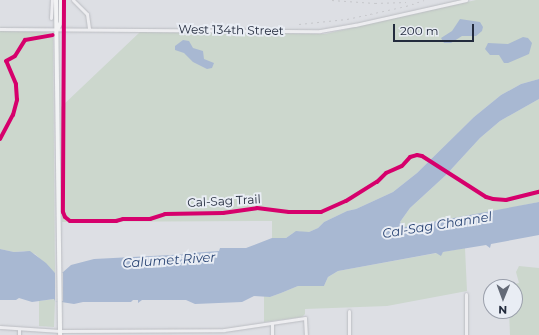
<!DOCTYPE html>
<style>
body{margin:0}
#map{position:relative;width:539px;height:335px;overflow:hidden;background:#dddfe4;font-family:Montserrat,sans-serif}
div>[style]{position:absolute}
.green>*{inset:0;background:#ccd7cd}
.water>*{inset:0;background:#a8b8d2}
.pier>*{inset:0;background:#dddfe4}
.roads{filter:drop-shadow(0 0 1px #bbbdc2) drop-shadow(0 0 1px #bbbdc2)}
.minor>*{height:3px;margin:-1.5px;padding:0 1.5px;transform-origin:1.5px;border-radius:1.5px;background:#ededf0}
.major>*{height:4px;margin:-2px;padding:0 2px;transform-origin:2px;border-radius:2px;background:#f2f3f4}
.rail>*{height:1px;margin-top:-0.5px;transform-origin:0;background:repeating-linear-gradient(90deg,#c6c7cb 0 2px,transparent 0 6px)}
.cycleway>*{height:4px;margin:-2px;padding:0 2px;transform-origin:2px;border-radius:2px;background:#d6006c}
span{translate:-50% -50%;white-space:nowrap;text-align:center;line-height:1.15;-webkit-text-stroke:4px #e9edf4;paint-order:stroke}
.street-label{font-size:12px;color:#232b3d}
.water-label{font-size:13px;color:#2a4574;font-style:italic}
.north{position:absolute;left:483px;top:279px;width:40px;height:40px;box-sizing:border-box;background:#e9edf4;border:1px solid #9a9fab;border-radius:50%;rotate:181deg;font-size:11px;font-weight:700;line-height:16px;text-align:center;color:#232b3d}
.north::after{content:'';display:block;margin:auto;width:14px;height:18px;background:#646a77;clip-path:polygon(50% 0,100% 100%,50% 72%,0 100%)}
.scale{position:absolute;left:393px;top:24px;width:81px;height:18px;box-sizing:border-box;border:2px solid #232b3d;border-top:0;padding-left:5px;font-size:12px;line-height:14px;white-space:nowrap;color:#232b3d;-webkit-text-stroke:3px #e9edf4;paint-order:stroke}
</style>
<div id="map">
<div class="green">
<i style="clip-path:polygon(476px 0,539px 0,539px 79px,521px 84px,501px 95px,474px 117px,417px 173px,393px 192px,356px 209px,347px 211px,324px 222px,318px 228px,309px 232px,304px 233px,299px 231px,293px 233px,286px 238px,272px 238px,272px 221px,62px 222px,61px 107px,140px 32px,325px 34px)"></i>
<i style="clip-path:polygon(0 31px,46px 32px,50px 33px,53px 37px,55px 273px,35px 254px,24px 251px,14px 252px,0 249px)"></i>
<i style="clip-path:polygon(539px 99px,539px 202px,439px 222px,404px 227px,400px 222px,410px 208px,446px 175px,480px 138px,500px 121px)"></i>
<i style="clip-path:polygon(465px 248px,467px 291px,387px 306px,305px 309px,305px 314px,302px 317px,264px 322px,264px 296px,270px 297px,281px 293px,298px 286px,324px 286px,328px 277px,338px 271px,437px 253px,440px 255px,443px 252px)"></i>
<i style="clip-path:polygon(519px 266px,539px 268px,539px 335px,510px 335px,509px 311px,515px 311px,515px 287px,509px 287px,509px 285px,519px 283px,516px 272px)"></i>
<i style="clip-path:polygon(55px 299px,54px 327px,39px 326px,39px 301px)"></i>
</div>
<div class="water">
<i style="clip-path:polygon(460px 19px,480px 22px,483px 27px,482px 31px,476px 36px,462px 36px,451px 43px,444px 43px,441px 38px,452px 31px)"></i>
<i style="clip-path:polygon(523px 37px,528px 38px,532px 43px,529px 54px,508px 63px,504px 63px,499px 55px,490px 55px,485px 49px,488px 43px,508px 44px)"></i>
<i style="clip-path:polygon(183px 40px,189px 41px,193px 48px,203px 51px,204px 59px,214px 63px,212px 68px,207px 69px,193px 62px,184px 53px,175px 50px,175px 46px)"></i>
<i style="clip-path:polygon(539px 79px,539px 99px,500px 121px,480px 138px,446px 175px,410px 208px,400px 222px,404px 227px,411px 226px,539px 202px,539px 235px,491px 244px,490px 248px,486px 245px,443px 252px,441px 256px,436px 253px,338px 271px,328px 277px,324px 286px,298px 286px,281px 293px,270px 297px,254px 296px,242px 302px,195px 304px,186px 300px,142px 300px,138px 303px,138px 300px,133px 300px,131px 302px,83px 302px,74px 304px,55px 301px,54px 299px,32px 302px,19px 298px,16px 300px,0 300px,0 249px,14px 252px,30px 251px,46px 263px,55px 273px,62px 273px,71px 265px,94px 259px,190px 254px,190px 253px,219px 251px,220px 248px,246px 248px,272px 238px,286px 238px,296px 231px,309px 232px,318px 228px,324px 222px,347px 211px,356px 209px,393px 192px,417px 173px,474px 117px,501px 95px,521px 84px)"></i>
</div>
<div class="pier">
<i style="clip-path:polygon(55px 273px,63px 273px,63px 301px,55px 301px)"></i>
</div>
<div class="roads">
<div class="minor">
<i style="left:73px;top:0;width:20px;rotate:45deg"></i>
<i style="left:87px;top:14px;width:15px;rotate:82deg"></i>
<i style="left:51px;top:18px;width:18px;rotate:-87deg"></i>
<i style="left:0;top:29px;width:320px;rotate:0.4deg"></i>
<i style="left:320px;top:31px;width:36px;rotate:-10deg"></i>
<i style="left:355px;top:25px;width:114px;rotate:-12.7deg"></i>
<i style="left:466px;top:294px;width:41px;rotate:90deg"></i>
<i style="left:349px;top:311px;width:24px;rotate:90deg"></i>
<i style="left:272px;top:323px;width:12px;rotate:90deg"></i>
<i style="left:0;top:327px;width:60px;rotate:3.8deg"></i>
<i style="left:60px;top:331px;width:164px;rotate:-0.3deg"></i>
<i style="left:224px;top:330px;width:82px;rotate:-8.4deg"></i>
<i style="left:305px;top:318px;width:17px;rotate:87deg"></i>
<i style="left:19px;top:329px;width:6px;rotate:90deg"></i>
</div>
<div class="major">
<i style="left:56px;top:0;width:335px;rotate:89.3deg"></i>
<i style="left:58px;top:28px;width:7px;rotate:-63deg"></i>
<i style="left:61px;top:22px;width:22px;rotate:-90deg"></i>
</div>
</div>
<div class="rail">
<i style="left:332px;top:0;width:43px;rotate:4deg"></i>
<i style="left:375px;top:3px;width:31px;rotate:-2deg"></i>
<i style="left:299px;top:24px;width:48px;rotate:-5.9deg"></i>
<i style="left:347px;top:19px;width:60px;rotate:-12.4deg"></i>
<i style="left:406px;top:6px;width:19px;rotate:-18deg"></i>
</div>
<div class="cycleway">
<i style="left:64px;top:0;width:212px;rotate:90.3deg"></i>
<i style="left:63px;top:212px;width:5px;rotate:68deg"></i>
<i style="left:65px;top:217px;width:6px;rotate:39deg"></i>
<i style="left:70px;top:221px;width:46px"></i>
<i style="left:116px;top:221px;width:7px;rotate:-16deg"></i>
<i style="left:123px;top:219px;width:27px"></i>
<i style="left:150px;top:219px;width:16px;rotate:-18deg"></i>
<i style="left:165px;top:214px;width:58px;rotate:-1deg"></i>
<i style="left:223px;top:213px;width:34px;rotate:-8deg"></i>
<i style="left:257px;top:208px;width:32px;rotate:7deg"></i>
<i style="left:289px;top:212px;width:32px"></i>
<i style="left:321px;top:212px;width:27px;rotate:-24deg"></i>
<i style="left:346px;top:201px;width:36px;rotate:-32deg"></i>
<i style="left:377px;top:182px;width:13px;rotate:-45deg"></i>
<i style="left:386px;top:173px;width:17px;rotate:-24deg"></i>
<i style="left:402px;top:166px;width:12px;rotate:-48deg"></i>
<i style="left:410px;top:157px;width:7px;rotate:-16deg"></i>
<i style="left:417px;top:155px;width:5px;rotate:11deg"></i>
<i style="left:422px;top:156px;width:76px;rotate:32.6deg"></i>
<i style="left:486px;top:197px;width:7px;rotate:16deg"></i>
<i style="left:493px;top:199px;width:13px;rotate:4deg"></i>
<i style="left:506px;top:200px;width:34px;rotate:-14deg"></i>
<i style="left:0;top:139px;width:27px;rotate:-62deg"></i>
<i style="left:13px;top:115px;width:16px;rotate:-75deg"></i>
<i style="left:17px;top:100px;width:16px;rotate:-94deg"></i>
<i style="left:16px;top:84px;width:25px;rotate:-113deg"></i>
<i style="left:6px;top:61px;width:10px;rotate:-29deg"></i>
<i style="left:15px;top:56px;width:19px;rotate:-58deg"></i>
<i style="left:25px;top:40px;width:28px;rotate:-10deg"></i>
</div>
<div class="street-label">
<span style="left:231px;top:30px;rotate:1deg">West 134th Street</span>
<span style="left:224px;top:201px;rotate:-3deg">Cal-Sag Trail</span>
</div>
<div class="water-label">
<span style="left:437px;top:225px;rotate:-9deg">Cal-Sag Channel</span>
<span style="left:169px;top:260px;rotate:-4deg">Calumet River</span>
</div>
<div class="north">N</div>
<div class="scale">200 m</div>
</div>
